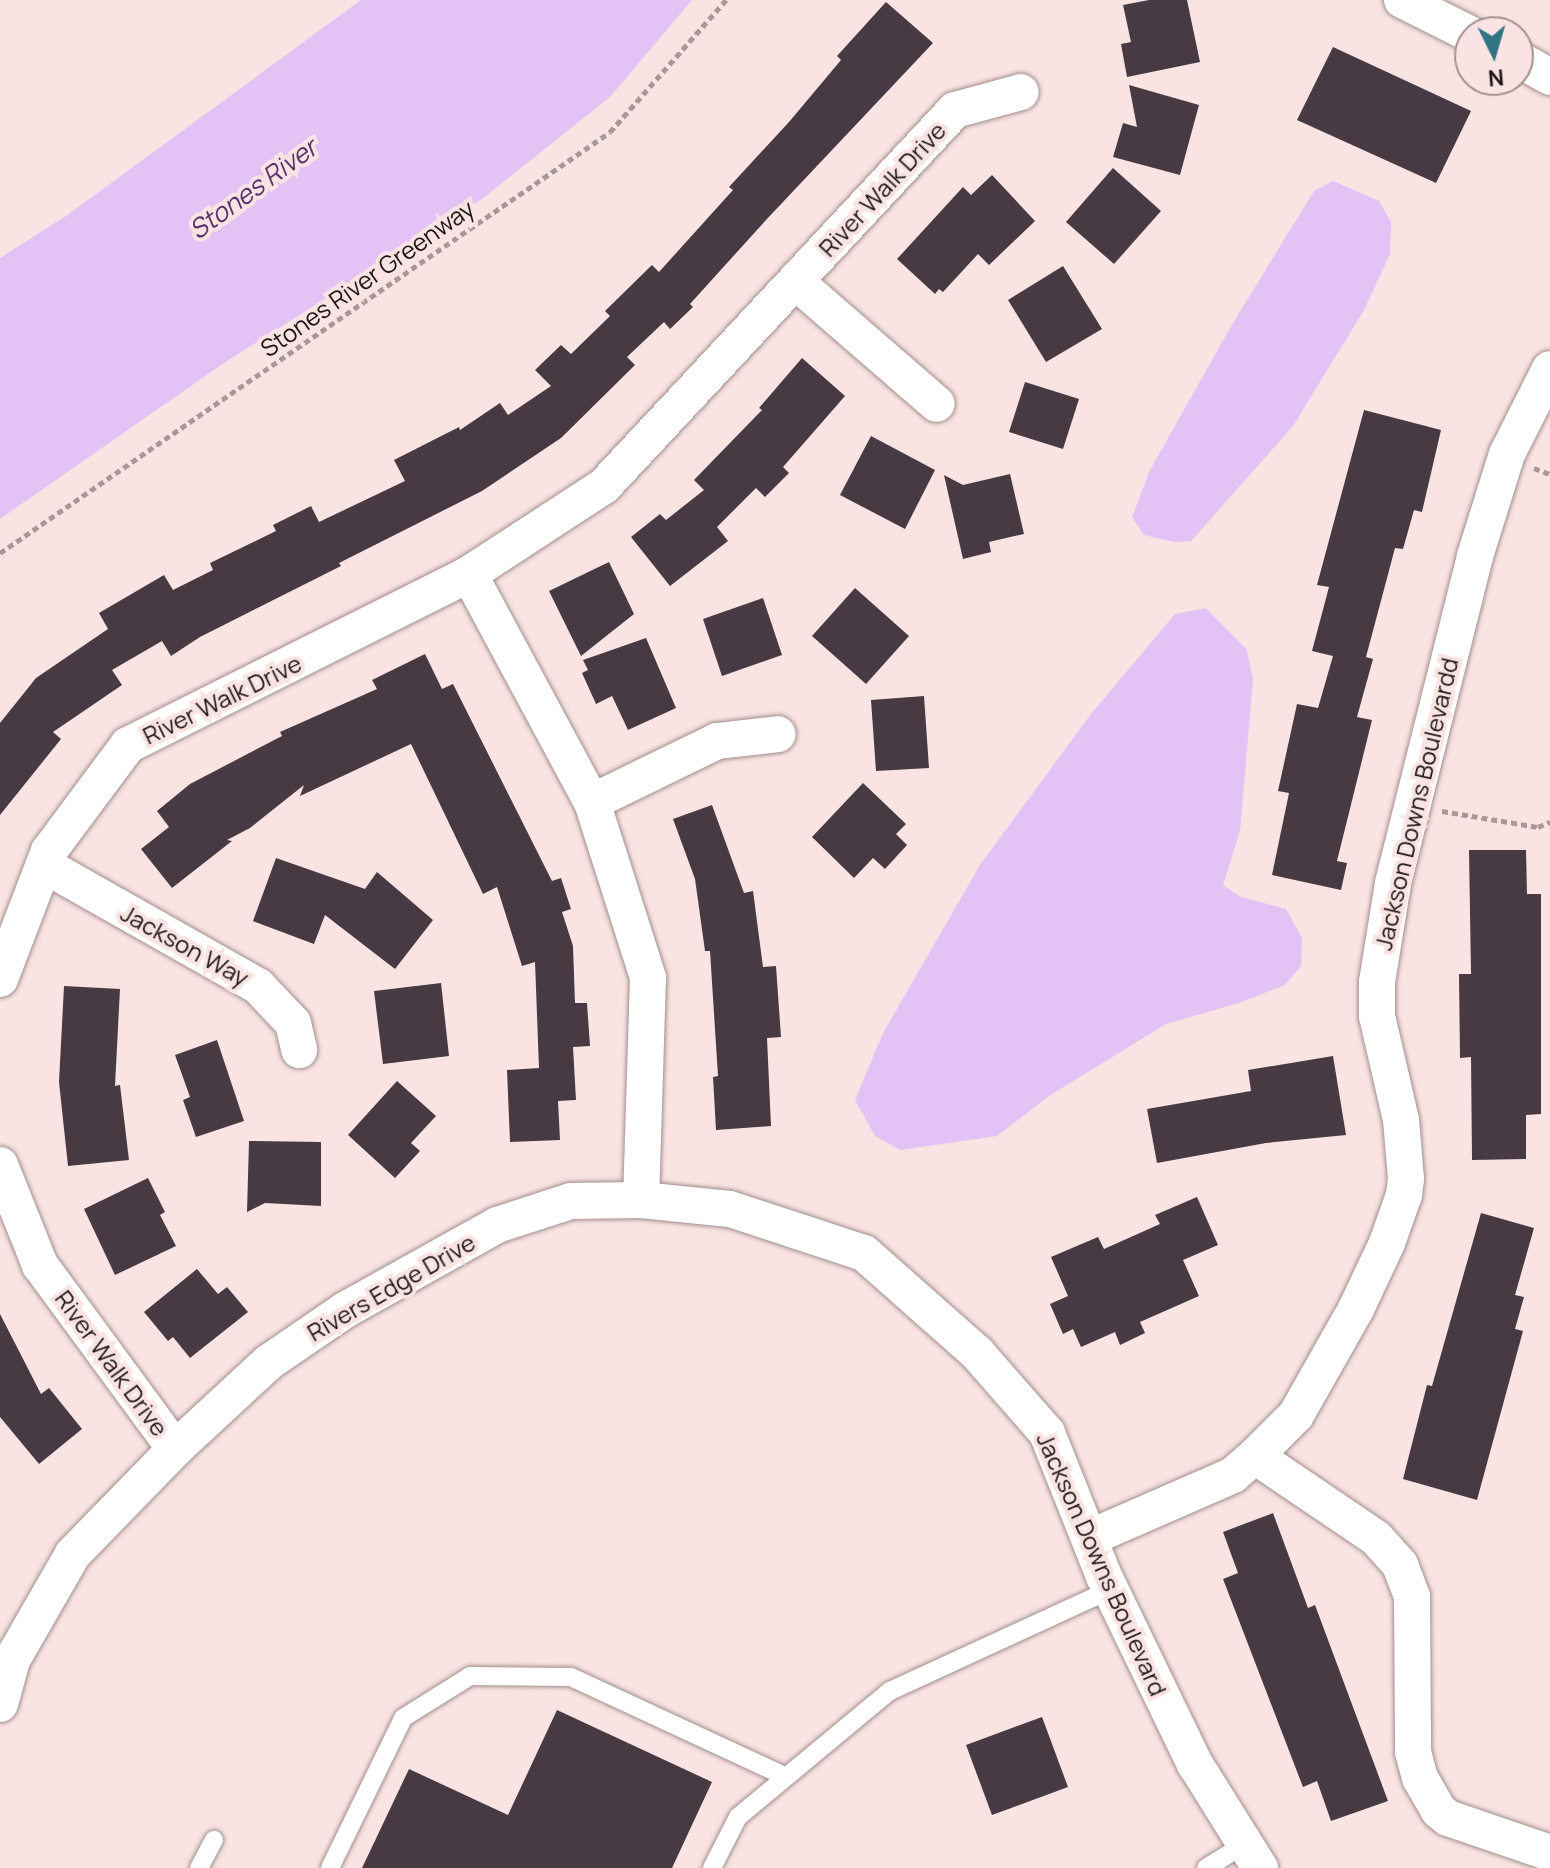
<!DOCTYPE html>
<style>
body{margin:0}
#map{position:relative;width:1550px;height:1868px;overflow:hidden;background:#f9e4e3;font-family:Manrope,sans-serif}
div>[style]{position:absolute}
.water>*{inset:0;background:#e3c2f5}
.building>*{inset:0;background:#483a42}
.path>*{height:5px;margin-top:-2.5px;transform-origin:0;background:repeating-linear-gradient(90deg,#a89897 0 6px,transparent 0 10px)}
.roads{filter:drop-shadow(0 0 2px #a18e8d) drop-shadow(0 0 2px #a18e8d)}
.service>*{height:18px;margin:-9px;padding:0 9px;transform-origin:9px;border-radius:9px;background:#fff}
.minor>*{height:36px;margin:-18px;padding:0 18px;transform-origin:18px;border-radius:18px;background:#fff}
span{translate:-50% -50%;white-space:nowrap;text-align:center;line-height:1.15;-webkit-text-stroke:8px #f9e4e3;paint-order:stroke}
.street-label{font-size:24px;color:#1e1717}
.water-label{font-size:26px;color:#5a326f;font-style:italic}
.north{position:absolute;left:1454px;top:16px;width:80px;height:80px;box-sizing:border-box;background:#f9e4e3;border:2px solid #a19291;border-radius:50%;rotate:175deg;font-size:22px;font-weight:700;line-height:32px;text-align:center;color:#1e1717}
.north::after{content:'';display:block;margin:auto;width:28px;height:36px;background:#317585;clip-path:polygon(50% 0,100% 100%,50% 72%,0 100%)}
</style>
<div id="map">
<div class="water">
<i style="clip-path:polygon(361px 0,692px 0,610px 97px,482px 199px,224px 363px,0 519px,0 258px,66px 216px)"></i>
<i style="clip-path:polygon(1333px 181px,1379px 201px,1391px 222px,1390px 254px,1364px 310px,1293px 426px,1191px 541px,1174px 542px,1144px 535px,1132px 517px,1150px 470px,1233px 323px,1314px 191px)"></i>
<i style="clip-path:polygon(1206px 608px,1247px 650px,1253px 680px,1240px 831px,1223px 885px,1241px 897px,1286px 909px,1302px 938px,1301px 966px,1285px 985px,1239px 1003px,1166px 1024px,1049px 1096px,997px 1136px,900px 1150px,875px 1136px,855px 1100px,883px 1033px,980px 865px,1091px 714px,1175px 614px)"></i>
</div>
<div class="building">
<i style="clip-path:polygon(1149px 0,1187px 0,1200px 62px,1127px 77px,1121px 44px,1131px 42px,1123px 5px)"></i>
<i style="clip-path:polygon(886px 2px,933px 43px,766px 220px,690px 304px,693px 307px,670px 329px,664px 322px,627px 357px,635px 365px,561px 438px,482px 491px,339px 563px,341px 566px,200px 637px,171px 656px,162px 641px,112px 670px,122px 685px,53px 732px,61px 739px,0 815px,0 723px,36px 678px,108px 629px,99px 613px,164px 575px,173px 590px,213px 570px,210px 563px,276px 531px,273px 525px,311px 506px,319px 522px,405px 481px,394px 460px,459px 427px,460px 430px,500px 403px,508px 415px,551px 386px,535px 370px,561px 345px,571px 354px,610px 316px,605px 311px,652px 265px,659px 272px,733px 190px,729px 187px,789px 122px,841px 60px,837px 56px)"></i>
<i style="clip-path:polygon(1333px 47px,1471px 111px,1436px 183px,1297px 120px)"></i>
<i style="clip-path:polygon(1129px 85px,1199px 105px,1180px 175px,1113px 157px,1123px 123px,1137px 127px)"></i>
<i style="clip-path:polygon(1113px 168px,1161px 211px,1114px 264px,1066px 222px)"></i>
<i style="clip-path:polygon(992px 175px,1035px 221px,989px 265px,978px 254px,943px 292px,939px 289px,935px 294px,897px 259px,963px 187px,971px 195px)"></i>
<i style="clip-path:polygon(1063px 266px,1102px 329px,1046px 362px,1008px 300px)"></i>
<i style="clip-path:polygon(802px 358px,845px 396px,783px 467px,789px 473px,765px 497px,756px 488px,717px 527px,728px 541px,670px 586px,631px 537px,660px 514px,666px 520px,704px 490px,694px 480px,762px 410px,759px 408px)"></i>
<i style="clip-path:polygon(1025px 382px,1079px 399px,1063px 449px,1009px 432px)"></i>
<i style="clip-path:polygon(1364px 410px,1441px 430px,1422px 512px,1414px 510px,1403px 549px,1395px 548px,1366px 657px,1373px 659px,1357px 717px,1372px 720px,1337px 861px,1347px 863px,1341px 890px,1272px 875px,1289px 793px,1278px 791px,1297px 704px,1318px 708px,1333px 656px,1312px 651px,1329px 587px,1317px 585px)"></i>
<i style="clip-path:polygon(871px 436px,935px 470px,905px 529px,840px 495px)"></i>
<i style="clip-path:polygon(1010px 474px,1024px 534px,989px 542px,991px 552px,963px 559px,944px 475px,963px 485px)"></i>
<i style="clip-path:polygon(609px 562px,634px 614px,581px 656px,549px 591px)"></i>
<i style="clip-path:polygon(855px 588px,909px 636px,866px 684px,812px 636px)"></i>
<i style="clip-path:polygon(763px 598px,782px 655px,722px 676px,703px 619px)"></i>
<i style="clip-path:polygon(646px 638px,676px 708px,628px 730px,612px 696px,596px 704px,582px 673px,588px 670px,583px 660px)"></i>
<i style="clip-path:polygon(425px 654px,442px 689px,453px 684px,552px 881px,561px 878px,571px 909px,562px 912px,573px 946px,575px 1003px,587px 1003px,590px 1046px,573px 1047px,576px 1100px,558px 1101px,560px 1140px,510px 1142px,507px 1070px,539px 1068px,535px 962px,522px 966px,497px 887px,483px 894px,411px 744px,300px 796px,304px 785px,250px 828px,227px 840px,232px 841px,172px 888px,141px 849px,169px 827px,157px 811px,190px 784px,282px 736px,280px 732px,377px 689px,372px 680px)"></i>
<i style="clip-path:polygon(924px 696px,929px 768px,876px 771px,871px 700px)"></i>
<i style="clip-path:polygon(863px 783px,906px 824px,896px 834px,907px 845px,885px 869px,873px 858px,854px 878px,812px 837px)"></i>
<i style="clip-path:polygon(712px 805px,744px 893px,753px 891px,763px 967px,776px 966px,781px 1037px,767px 1038px,771px 1126px,716px 1130px,713px 1077px,718px 1076px,710px 951px,705px 951px,695px 879px,673px 819px)"></i>
<i style="clip-path:polygon(1469px 850px,1526px 850px,1527px 894px,1541px 894px,1541px 1114px,1526px 1115px,1526px 1159px,1472px 1160px,1471px 1057px,1460px 1058px,1459px 974px,1471px 974px)"></i>
<i style="clip-path:polygon(276px 858px,365px 889px,377px 872px,433px 920px,395px 969px,325px 915px,314px 944px,253px 921px)"></i>
<i style="clip-path:polygon(441px 983px,449px 1056px,383px 1064px,374px 991px)"></i>
<i style="clip-path:polygon(64px 986px,120px 989px,115px 1086px,120px 1085px,129px 1160px,68px 1166px,59px 1082px)"></i>
<i style="clip-path:polygon(217px 1040px,244px 1121px,196px 1137px,183px 1100px,190px 1097px,175px 1055px)"></i>
<i style="clip-path:polygon(1333px 1056px,1346px 1135px,1266px 1143px,1157px 1163px,1147px 1109px,1251px 1091px,1248px 1070px)"></i>
<i style="clip-path:polygon(397px 1081px,436px 1116px,411px 1143px,420px 1151px,395px 1178px,348px 1135px)"></i>
<i style="clip-path:polygon(249px 1141px,321px 1142px,321px 1206px,265px 1203px,247px 1212px)"></i>
<i style="clip-path:polygon(148px 1178px,165px 1212px,160px 1215px,176px 1246px,115px 1275px,84px 1209px)"></i>
<i style="clip-path:polygon(1197px 1197px,1218px 1245px,1183px 1260px,1199px 1296px,1140px 1322px,1145px 1333px,1120px 1345px,1115px 1332px,1081px 1347px,1073px 1329px,1063px 1334px,1050px 1304px,1068px 1296px,1051px 1257px,1098px 1237px,1104px 1249px,1160px 1224px,1155px 1215px)"></i>
<i style="clip-path:polygon(1481px 1213px,1534px 1228px,1515px 1295px,1524px 1297px,1515px 1329px,1523px 1331px,1477px 1500px,1403px 1479px,1427px 1385px,1432px 1386px)"></i>
<i style="clip-path:polygon(197px 1269px,218px 1294px,227px 1287px,248px 1312px,190px 1358px,173px 1337px,168px 1341px,144px 1312px)"></i>
<i style="clip-path:polygon(0 1314px,41px 1394px,49px 1388px,82px 1429px,39px 1464px,0 1417px)"></i>
<i style="clip-path:polygon(1273px 1513px,1308px 1608px,1315px 1605px,1388px 1801px,1331px 1821px,1317px 1781px,1303px 1787px,1223px 1579px,1238px 1573px,1223px 1532px)"></i>
<i style="clip-path:polygon(557px 1710px,712px 1782px,672px 1868px,362px 1868px,409px 1769px,508px 1815px)"></i>
<i style="clip-path:polygon(1042px 1717px,1068px 1787px,992px 1815px,966px 1745px)"></i>
</div>
<div class="path">
<i style="left:1534px;top:468px;width:17px;rotate:21deg"></i>
<i style="left:0;top:553px;width:741px;rotate:-34.61deg"></i>
<i style="left:610px;top:132px;width:176px;rotate:-48.7deg"></i>
<i style="left:1442px;top:811px;width:97px;rotate:9.5deg"></i>
<i style="left:1538px;top:827px;width:13px;rotate:-23deg"></i>
</div>
<div class="roads">
<div class="service">
<i style="left:199px;top:1868px;width:32px;rotate:-62deg"></i>
<i style="left:330px;top:1868px;width:167px;rotate:-64deg"></i>
<i style="left:403px;top:1718px;width:79px;rotate:-32.1deg"></i>
<i style="left:470px;top:1676px;width:101px;rotate:0.6deg"></i>
<i style="left:571px;top:1677px;width:237px;rotate:24.9deg"></i>
<i style="left:712px;top:1868px;width:57px;rotate:-63deg"></i>
<i style="left:738px;top:1817px;width:197px;rotate:-39.7deg"></i>
<i style="left:890px;top:1691px;width:242px;rotate:-24.7deg"></i>
<i style="left:1206px;top:1868px;width:46px;rotate:-31.6deg"></i>
</div>
<div class="minor">
<i style="left:1402px;top:0;width:76px;rotate:26.6deg"></i>
<i style="left:1518px;top:59px;width:37px;rotate:29deg"></i>
<i style="left:796px;top:282px;width:186px;rotate:40.9deg"></i>
<i style="left:469px;top:574px;width:259px;rotate:61.7deg"></i>
<i style="left:592px;top:802px;width:185px;rotate:72.3deg"></i>
<i style="left:648px;top:978px;width:222px;rotate:91.8deg"></i>
<i style="left:592px;top:802px;width:139px;rotate:-26deg"></i>
<i style="left:717px;top:741px;width:61px;rotate:-6.5deg"></i>
<i style="left:44px;top:865px;width:246px;rotate:29.5deg"></i>
<i style="left:258px;top:986px;width:51px;rotate:46.6deg"></i>
<i style="left:293px;top:1023px;width:28px;rotate:77deg"></i>
<i style="left:0;top:979px;width:137px;rotate:-69.1deg"></i>
<i style="left:49px;top:851px;width:132px;rotate:-53.3deg"></i>
<i style="left:128px;top:745px;width:381px;rotate:-26.6deg"></i>
<i style="left:469px;top:574px;width:161px;rotate:-33.1deg"></i>
<i style="left:604px;top:486px;width:514px;rotate:-46.97deg"></i>
<i style="left:955px;top:110px;width:68px;rotate:-15.3deg"></i>
<i style="left:0;top:1165px;width:108px;rotate:68.2deg"></i>
<i style="left:40px;top:1265px;width:228px;rotate:53.7deg"></i>
<i style="left:1255px;top:1456px;width:146px;rotate:34.1deg"></i>
<i style="left:1376px;top:1538px;width:36px;rotate:48deg"></i>
<i style="left:1400px;top:1565px;width:34px;rotate:69deg"></i>
<i style="left:1412px;top:1597px;width:155px;rotate:89.6deg"></i>
<i style="left:1413px;top:1752px;width:27px;rotate:75deg"></i>
<i style="left:1420px;top:1778px;width:38px;rotate:60deg"></i>
<i style="left:1439px;top:1811px;width:11px;rotate:38deg"></i>
<i style="left:1448px;top:1818px;width:108px;rotate:18.9deg"></i>
<i style="left:1089px;top:1538px;width:157px;rotate:-23.6deg"></i>
<i style="left:1233px;top:1475px;width:29px;rotate:-41deg"></i>
<i style="left:1255px;top:1456px;width:58px;rotate:-45deg"></i>
<i style="left:1296px;top:1415px;width:122px;rotate:-60.5deg"></i>
<i style="left:1356px;top:1309px;width:73px;rotate:-64.8deg"></i>
<i style="left:1387px;top:1243px;width:51px;rotate:-70.5deg"></i>
<i style="left:1404px;top:1195px;width:16px;rotate:-83deg"></i>
<i style="left:1406px;top:1179px;width:59px;rotate:-94.8deg"></i>
<i style="left:1401px;top:1120px;width:107px;rotate:-103deg"></i>
<i style="left:1377px;top:1016px;width:34px;rotate:-90deg"></i>
<i style="left:1377px;top:982px;width:100px;rotate:-80.8deg"></i>
<i style="left:1393px;top:883px;width:337px;rotate:-75.9deg"></i>
<i style="left:1475px;top:556px;width:107px;rotate:-72.6deg"></i>
<i style="left:1507px;top:454px;width:95px;rotate:-63.2deg"></i>
<i style="left:0;top:1704px;width:46px;rotate:-74.7deg"></i>
<i style="left:12px;top:1660px;width:122px;rotate:-60.1deg"></i>
<i style="left:73px;top:1554px;width:146px;rotate:-45.8deg"></i>
<i style="left:175px;top:1449px;width:128px;rotate:-42.8deg"></i>
<i style="left:269px;top:1362px;width:92px;rotate:-34.4deg"></i>
<i style="left:345px;top:1310px;width:174px;rotate:-29.2deg"></i>
<i style="left:497px;top:1225px;width:78px;rotate:-18deg"></i>
<i style="left:571px;top:1201px;width:70px;rotate:-0.8deg"></i>
<i style="left:641px;top:1200px;width:89px;rotate:5.8deg"></i>
<i style="left:730px;top:1209px;width:141px;rotate:18.2deg"></i>
<i style="left:864px;top:1253px;width:151px;rotate:41.5deg"></i>
<i style="left:977px;top:1353px;width:106px;rotate:48.8deg"></i>
<i style="left:1047px;top:1433px;width:154px;rotate:68.3deg"></i>
<i style="left:1104px;top:1576px;width:209px;rotate:64.2deg"></i>
<i style="left:1195px;top:1764px;width:123px;rotate:58deg"></i>
</div>
</div>
<div class="street-label">
<span style="left:882px;top:189px;rotate:-47deg">River Walk Drive</span>
<span style="left:367px;top:278px;rotate:-35deg">Stones River Greenway</span>
<span style="left:222px;top:699px;rotate:-26deg">River Walk Drive</span>
<span style="left:1416px;top:804px;rotate:-77deg">Jackson Downs Boulevardd</span>
<span style="left:185px;top:945px;rotate:29deg">Jackson Way</span>
<span style="left:391px;top:1287px;rotate:-30deg">Rivers Edge Drive</span>
<span style="left:112px;top:1363px;rotate:54deg">River Walk Drive</span>
<span style="left:1102px;top:1564px;rotate:66deg">Jackson Downs Boulevard</span>
</div>
<div class="water-label">
<span style="left:253px;top:189px;rotate:-36deg">Stones River</span>
</div>
<div class="north">N</div>
</div>
